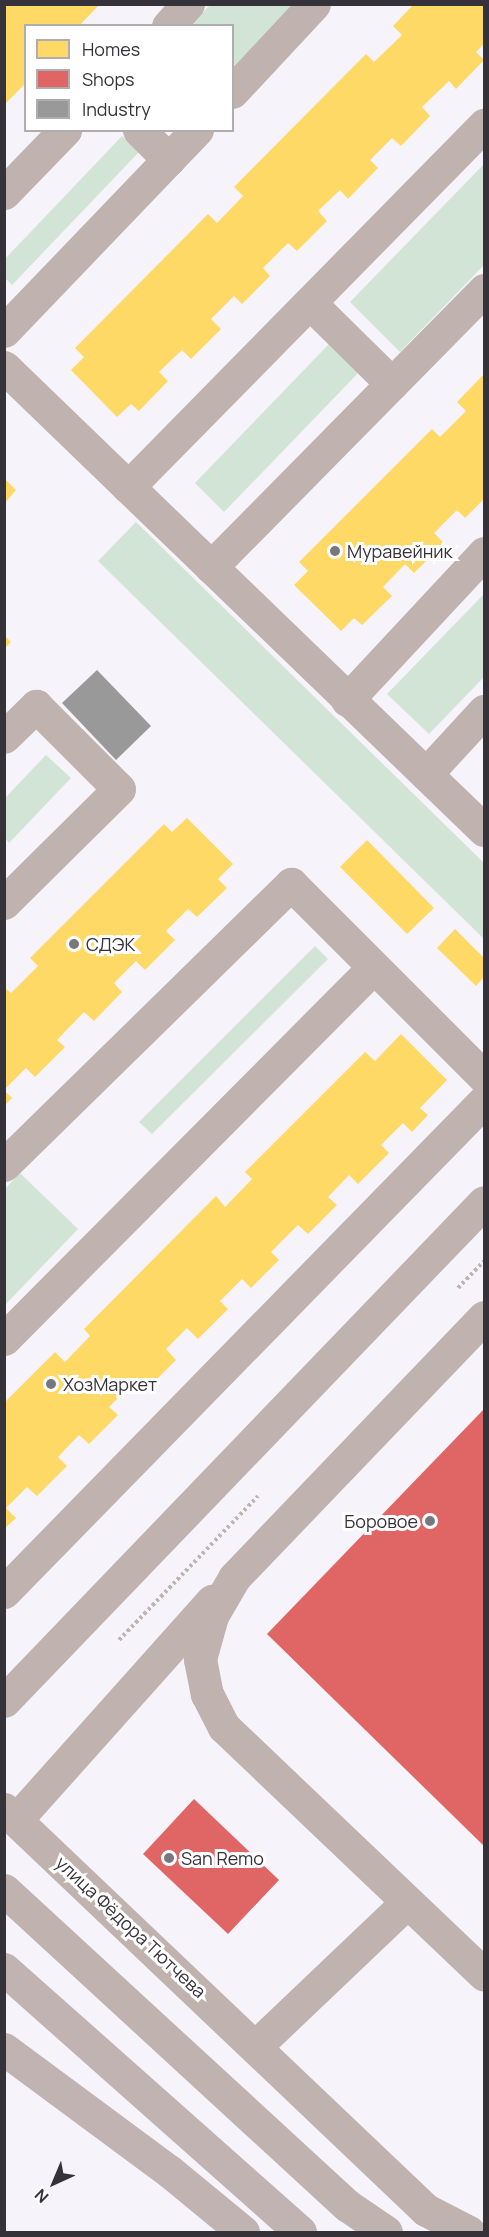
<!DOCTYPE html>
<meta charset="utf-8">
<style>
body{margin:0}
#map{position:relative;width:489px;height:2237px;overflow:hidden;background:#f6f3fa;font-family:Manrope,sans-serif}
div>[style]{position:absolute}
.green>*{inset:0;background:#d2e4d5}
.homes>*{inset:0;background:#ffd966}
.shops>*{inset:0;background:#e06666}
.industry>*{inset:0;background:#999}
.path>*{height:4px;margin-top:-2px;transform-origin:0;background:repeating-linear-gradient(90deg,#beb5b3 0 3px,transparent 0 6px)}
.minor>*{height:33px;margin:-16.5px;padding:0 16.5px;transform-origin:16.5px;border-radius:16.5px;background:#c0b2ae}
.major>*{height:33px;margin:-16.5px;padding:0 16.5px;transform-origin:16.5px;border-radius:16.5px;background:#c0b3b1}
.dots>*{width:16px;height:16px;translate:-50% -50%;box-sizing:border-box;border:3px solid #fff;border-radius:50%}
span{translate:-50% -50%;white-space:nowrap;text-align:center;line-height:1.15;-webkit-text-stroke:6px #fff;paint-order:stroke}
.poi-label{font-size:18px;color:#363239}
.left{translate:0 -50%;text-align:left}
.right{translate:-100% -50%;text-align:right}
.street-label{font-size:18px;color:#363239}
.frame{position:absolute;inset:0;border:6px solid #363239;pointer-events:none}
.legend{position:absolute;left:24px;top:24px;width:210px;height:108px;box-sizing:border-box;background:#fff;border:2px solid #afadb0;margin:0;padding:8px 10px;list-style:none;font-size:18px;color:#363239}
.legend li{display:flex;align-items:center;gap:12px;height:30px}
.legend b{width:30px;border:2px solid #afadb0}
.north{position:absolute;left:24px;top:2153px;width:60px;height:60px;-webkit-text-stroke:4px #fff;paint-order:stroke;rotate:224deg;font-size:16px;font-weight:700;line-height:24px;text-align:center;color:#363239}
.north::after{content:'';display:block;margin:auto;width:21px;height:27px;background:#363239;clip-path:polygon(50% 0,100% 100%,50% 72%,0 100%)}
</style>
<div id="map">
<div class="green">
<i style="clip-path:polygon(210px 5px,304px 5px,233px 78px,232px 26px,190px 26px)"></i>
<i style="clip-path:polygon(122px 136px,139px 152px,12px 285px,5px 278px,4px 260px)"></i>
<i style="clip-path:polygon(484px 164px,484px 265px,400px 352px,350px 302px)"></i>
<i style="clip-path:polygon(331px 342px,361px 370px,224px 512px,195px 483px)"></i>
<i style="clip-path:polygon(136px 522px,484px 863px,484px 939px,98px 561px)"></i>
<i style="clip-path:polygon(484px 594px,484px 677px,429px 734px,387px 694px)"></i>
<i style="clip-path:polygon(46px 755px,71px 778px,9px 843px,5px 838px,5px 798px)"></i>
<i style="clip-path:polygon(315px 946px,328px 959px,152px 1134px,139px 1122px)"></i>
<i style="clip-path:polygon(20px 1173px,78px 1229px,5px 1305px,5px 1189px)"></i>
</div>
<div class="homes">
<i style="clip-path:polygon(4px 4px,100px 4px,79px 26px,26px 26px,26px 83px,4px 105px)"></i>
<i style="clip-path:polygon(414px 4px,484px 4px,484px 44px,476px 52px,484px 60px,456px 89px,449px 81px,422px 107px,430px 116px,401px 146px,392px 138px,370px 160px,378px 168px,348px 199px,340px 190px,318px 211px,327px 221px,297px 251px,288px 243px,263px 268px,270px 276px,242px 304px,234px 296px,211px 319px,221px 329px,191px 359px,182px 350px,159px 372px,168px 381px,139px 411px,131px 404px,117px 417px,71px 370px,84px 357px,75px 348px,208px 214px,217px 223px,243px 196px,234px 187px,366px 54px,374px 62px,402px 35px,393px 26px)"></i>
<i style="clip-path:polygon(484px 374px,484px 499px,465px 518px,457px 510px,434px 533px,444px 543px,414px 573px,405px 564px,383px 587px,392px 596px,362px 625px,354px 618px,341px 631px,294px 585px,308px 571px,299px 562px,432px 429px,440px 437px,466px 411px,457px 402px)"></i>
<i style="clip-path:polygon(5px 479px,16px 490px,5px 503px)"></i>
<i style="clip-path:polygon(4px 635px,11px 642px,4px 649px)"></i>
<i style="clip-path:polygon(187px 818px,233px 864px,218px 879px,227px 888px,197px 917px,188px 909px,166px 931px,175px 940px,145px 970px,136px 961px,114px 983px,122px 992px,94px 1021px,84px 1012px,57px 1040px,65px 1047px,35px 1077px,26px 1068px,4px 1090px,4px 987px,11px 993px,38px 966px,30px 958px,164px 824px,172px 832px)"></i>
<i style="clip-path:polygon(367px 840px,434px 908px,407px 934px,340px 867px)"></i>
<i style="clip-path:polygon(455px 929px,484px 958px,484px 977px,476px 986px,437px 948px)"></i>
<i style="clip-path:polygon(401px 1034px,447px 1080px,420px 1108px,428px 1115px,412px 1132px,403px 1123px,381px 1145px,389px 1153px,358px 1184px,349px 1175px,328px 1197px,337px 1205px,308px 1234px,298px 1225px,271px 1252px,279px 1260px,251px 1288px,242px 1279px,220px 1301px,228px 1309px,198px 1339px,187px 1328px,166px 1349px,176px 1360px,146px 1390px,136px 1380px,109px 1407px,118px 1415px,89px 1444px,79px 1435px,58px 1457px,67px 1466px,37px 1496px,27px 1487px,6px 1508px,16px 1518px,4px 1529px,4px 1403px,55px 1352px,65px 1362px,90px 1336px,84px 1329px,216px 1196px,225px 1207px,252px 1179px,245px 1172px,365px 1052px,375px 1061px)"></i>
<i style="clip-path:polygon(4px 1090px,12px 1098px,4px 1106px)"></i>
</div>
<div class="shops">
<i style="clip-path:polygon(484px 1409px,484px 1846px,267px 1634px)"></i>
<i style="clip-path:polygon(194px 1799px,279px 1880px,228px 1934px,143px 1854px)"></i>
</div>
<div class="industry">
<i style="clip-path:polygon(97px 670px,151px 726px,116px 760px,62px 703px)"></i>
</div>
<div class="path">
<i style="left:458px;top:1288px;width:37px;rotate:-46deg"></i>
<i style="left:119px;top:1640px;width:200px;rotate:-46deg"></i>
</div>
<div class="minor">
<i style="left:168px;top:26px;width:30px;rotate:-48deg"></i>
<i style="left:232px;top:92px;width:120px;rotate:-47deg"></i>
<i style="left:139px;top:130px;width:42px;rotate:45deg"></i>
<i style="left:4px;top:193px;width:88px;rotate:-45.9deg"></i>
<i style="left:310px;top:303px;width:115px;rotate:44.6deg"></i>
<i style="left:4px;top:331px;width:279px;rotate:-46.2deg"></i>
<i style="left:4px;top:367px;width:667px;rotate:43.97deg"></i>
<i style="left:128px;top:487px;width:508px;rotate:-45.48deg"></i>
<i style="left:211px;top:567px;width:389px;rotate:-45.4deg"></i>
<i style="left:347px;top:700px;width:201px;rotate:-47deg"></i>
<i style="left:4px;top:737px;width:45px;rotate:-44.1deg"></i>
<i style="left:36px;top:706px;width:117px;rotate:45deg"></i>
<i style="left:119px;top:789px;width:162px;rotate:135.3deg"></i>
<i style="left:426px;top:774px;width:86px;rotate:-47.4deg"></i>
<i style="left:4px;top:1165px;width:402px;rotate:-44.4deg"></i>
<i style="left:291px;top:884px;width:273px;rotate:45deg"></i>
<i style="left:484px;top:1317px;width:361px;rotate:133.8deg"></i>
<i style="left:234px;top:1578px;width:44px;rotate:120.1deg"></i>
<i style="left:212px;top:1616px;width:45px;rotate:105.6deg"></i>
<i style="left:200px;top:1659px;width:36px;rotate:79deg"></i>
<i style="left:207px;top:1694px;width:37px;rotate:63deg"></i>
<i style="left:224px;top:1727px;width:359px;rotate:43.6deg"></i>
<i style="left:4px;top:1339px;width:522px;rotate:-45.16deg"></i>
<i style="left:4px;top:1592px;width:687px;rotate:-45.65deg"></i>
<i style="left:4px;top:1701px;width:692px;rotate:-46.11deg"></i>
<i style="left:4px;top:1809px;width:582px;rotate:43.54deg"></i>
<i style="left:426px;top:2210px;width:48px;rotate:27.1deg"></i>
<i style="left:16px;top:1820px;width:294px;rotate:-48.2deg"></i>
<i style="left:4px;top:1890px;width:467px;rotate:42.6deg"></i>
<i style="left:348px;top:2206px;width:46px;rotate:34.4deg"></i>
<i style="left:257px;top:2045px;width:206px;rotate:-43.6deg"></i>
</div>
<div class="major">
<i style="left:4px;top:1969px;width:396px;rotate:41.6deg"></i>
<i style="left:4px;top:2049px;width:205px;rotate:36.5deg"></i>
<i style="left:169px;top:2171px;width:96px;rotate:39.5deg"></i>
</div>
<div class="dots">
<i style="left:335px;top:551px;background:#79767d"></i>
<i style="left:74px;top:944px;background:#79767d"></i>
<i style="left:51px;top:1384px;background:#79767d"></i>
<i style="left:430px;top:1521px;background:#79767d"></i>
<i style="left:169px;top:1858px;background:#79767d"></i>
</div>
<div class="poi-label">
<span class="left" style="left:347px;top:551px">Муравейник</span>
<span class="left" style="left:86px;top:944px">СДЭК</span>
<span class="left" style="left:63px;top:1384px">ХозМаркет</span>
<span class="right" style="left:418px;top:1521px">Боровое</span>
<span class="left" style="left:181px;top:1858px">San Remo</span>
</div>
<div class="street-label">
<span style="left:131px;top:1927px;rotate:43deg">улица Фёдора Тютчева</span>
</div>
<div class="frame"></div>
<ul class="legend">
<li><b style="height:16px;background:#ffd966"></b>Homes</li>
<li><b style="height:16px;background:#e06666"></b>Shops</li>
<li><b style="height:16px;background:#999"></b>Industry</li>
</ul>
<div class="north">N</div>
</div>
